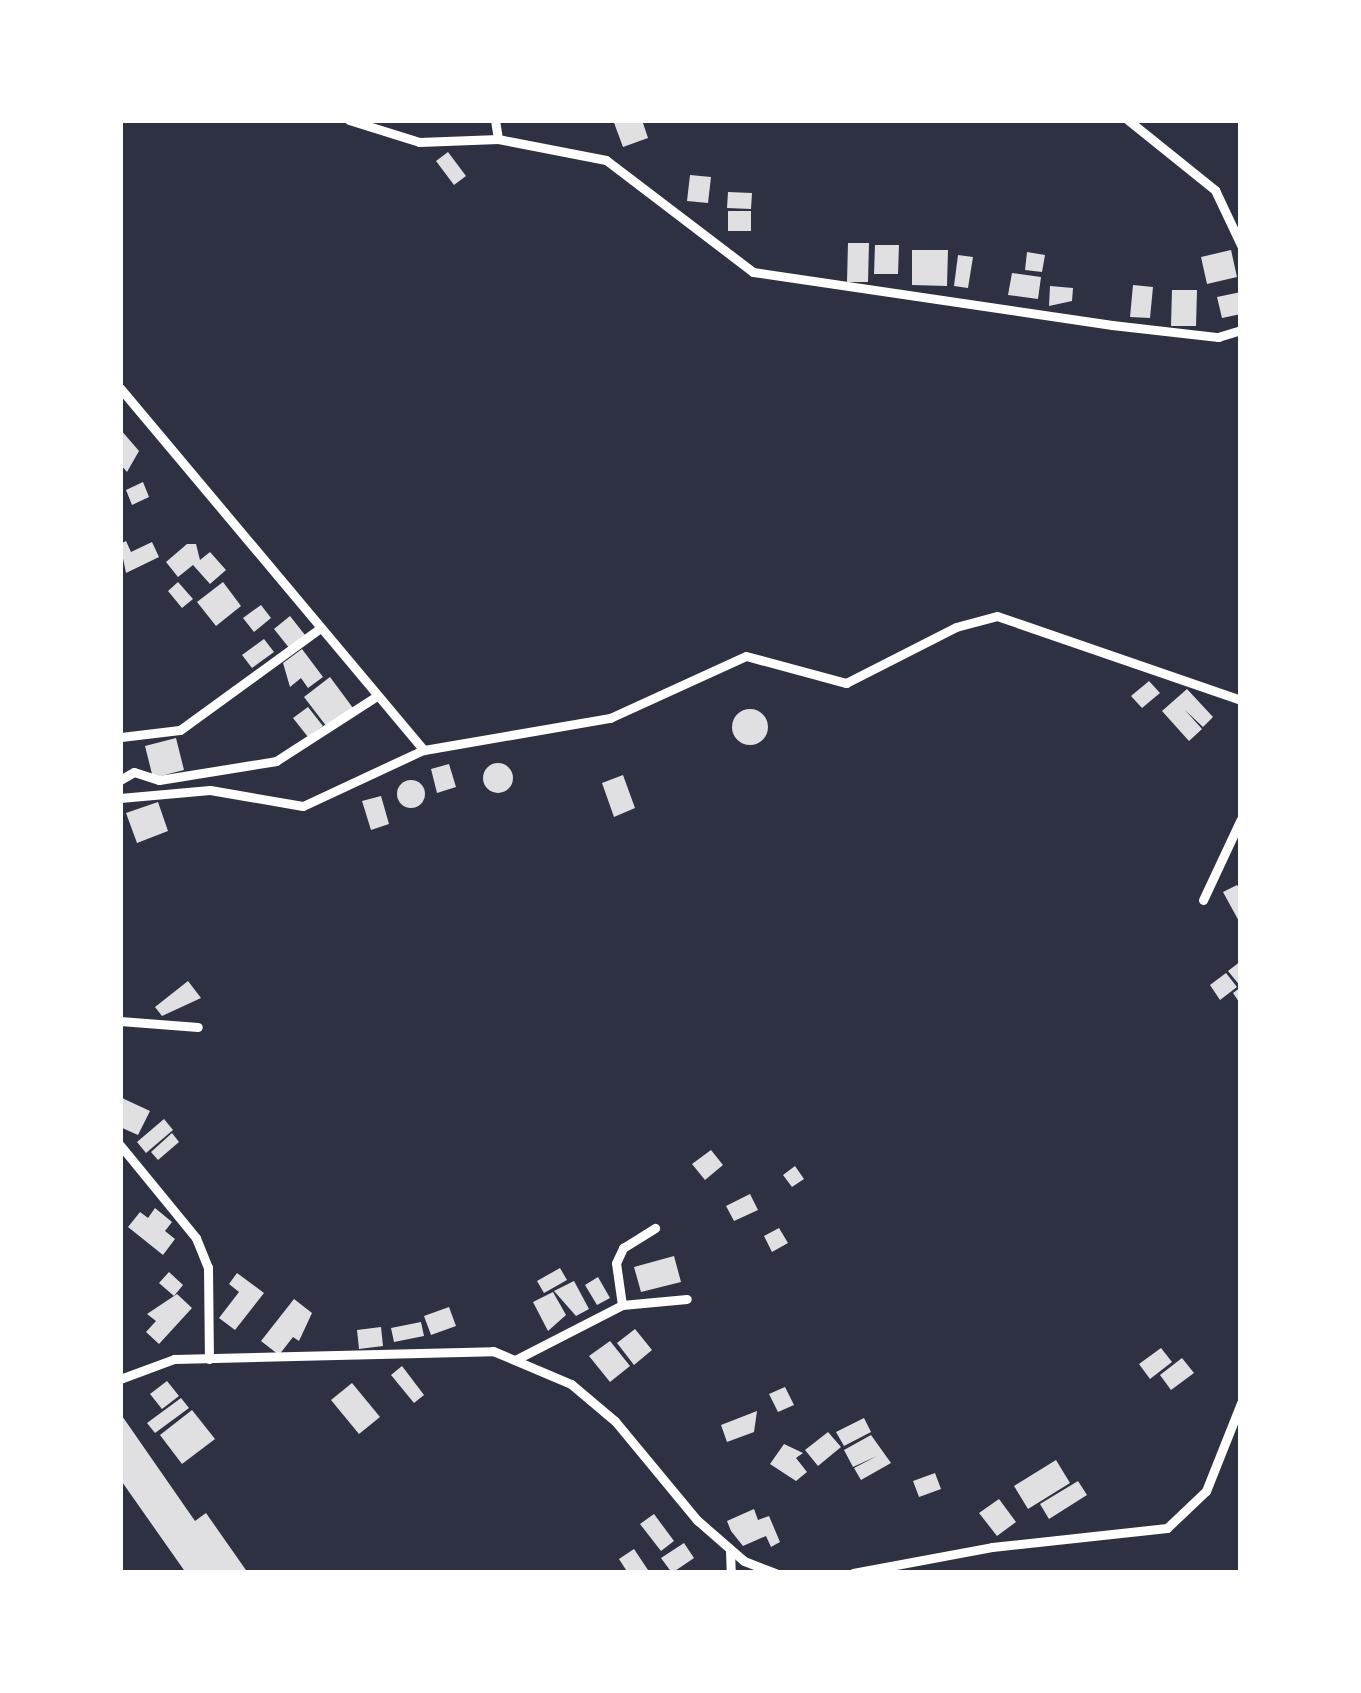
<!DOCTYPE html>
<style>
body{margin:0}
#map{position:relative;width:1361px;height:1693px;overflow:hidden;background:#2d3142;font-family:"IBM Plex Serif",serif}
div>[style]{position:absolute}
.building>*{inset:0;background:#e0e0e3}
.round{border-radius:50%}
.minor>*{height:9px;margin:-4.5px;padding:0 4.5px;transform-origin:4.5px;border-radius:4.5px;background:#fff}
span{translate:-50% -50%;white-space:nowrap;text-align:center;line-height:1.15;-webkit-text-stroke:12px #fff;paint-order:stroke}
.frame{position:absolute;inset:0;border:123px solid #fff;pointer-events:none}
</style>
<div id="map">
<div class="building">
<i style="clip-path:polygon(613px 120px,643px 123px,648px 138px,623px 147px)"></i>
<i style="clip-path:polygon(448px 152px,466px 176px,454px 185px,436px 161px)"></i>
<i style="clip-path:polygon(690px 175px,711px 177px,708px 203px,687px 201px)"></i>
<i style="clip-path:polygon(728px 192px,752px 193px,751px 209px,727px 208px)"></i>
<i style="clip-path:polygon(728px 211px,751px 211px,751px 231px,728px 231px)"></i>
<i style="clip-path:polygon(848px 243px,869px 243px,868px 282px,847px 282px)"></i>
<i style="clip-path:polygon(875px 245px,899px 245px,898px 274px,874px 274px)"></i>
<i style="clip-path:polygon(912px 250px,948px 250px,947px 286px,912px 285px)"></i>
<i style="clip-path:polygon(1231px 250px,1237px 277px,1207px 284px,1201px 257px)"></i>
<i style="clip-path:polygon(1027px 252px,1045px 255px,1042px 272px,1025px 270px)"></i>
<i style="clip-path:polygon(958px 255px,973px 257px,968px 288px,954px 286px)"></i>
<i style="clip-path:polygon(1012px 273px,1041px 277px,1038px 299px,1008px 295px)"></i>
<i style="clip-path:polygon(1133px 285px,1153px 287px,1150px 318px,1130px 317px)"></i>
<i style="clip-path:polygon(1050px 286px,1073px 288px,1072px 301px,1049px 306px)"></i>
<i style="clip-path:polygon(1172px 290px,1197px 290px,1196px 326px,1171px 326px)"></i>
<i style="clip-path:polygon(1241px 292px,1241px 314px,1222px 318px,1217px 297px)"></i>
<i style="clip-path:polygon(120px 429px,139px 451px,127px 472px,120px 464px)"></i>
<i style="clip-path:polygon(143px 482px,149px 497px,132px 505px,126px 490px)"></i>
<i style="clip-path:polygon(126px 541px,131px 552px,152px 542px,159px 557px,126px 573px,120px 544px)"></i>
<i style="clip-path:polygon(187px 544px,196px 544px,200px 560px,210px 552px,226px 570px,210px 584px,193px 565px,178px 577px,166px 562px)"></i>
<i style="clip-path:polygon(178px 582px,193px 599px,182px 608px,168px 591px)"></i>
<i style="clip-path:polygon(223px 582px,241px 606px,216px 626px,197px 602px)"></i>
<i style="clip-path:polygon(261px 605px,271px 618px,254px 632px,243px 618px)"></i>
<i style="clip-path:polygon(290px 616px,305px 635px,290px 649px,274px 629px)"></i>
<i style="clip-path:polygon(264px 639px,274px 652px,252px 668px,242px 655px)"></i>
<i style="clip-path:polygon(302px 649px,323px 677px,308px 688px,301px 678px,290px 687px,283px 663px)"></i>
<i style="clip-path:polygon(330px 677px,353px 708px,327px 727px,304px 697px)"></i>
<i style="clip-path:polygon(1149px 681px,1160px 693px,1142px 708px,1131px 696px)"></i>
<i style="clip-path:polygon(1187px 689px,1213px 717px,1203px 727px,1185px 710px,1202px 729px,1189px 741px,1162px 711px)"></i>
<i style="clip-path:polygon(308px 707px,323px 726px,308px 737px,293px 718px)"></i>
<i class="round" style="left:732px;top:709px;width:36px;height:36px"></i>
<i style="clip-path:polygon(176px 738px,184px 770px,153px 778px,145px 746px)"></i>
<i class="round" style="left:483px;top:763px;width:30px;height:30px"></i>
<i style="clip-path:polygon(449px 764px,456px 787px,437px 793px,431px 769px)"></i>
<i style="clip-path:polygon(623px 775px,635px 808px,614px 817px,602px 783px)"></i>
<i class="round" style="left:397px;top:780px;width:28px;height:28px"></i>
<i style="clip-path:polygon(381px 796px,389px 824px,371px 830px,362px 801px)"></i>
<i style="clip-path:polygon(158px 802px,168px 831px,137px 843px,126px 813px)"></i>
<i style="clip-path:polygon(1237px 885px,1241px 891px,1241px 925px,1223px 892px)"></i>
<i style="clip-path:polygon(1241px 961px,1241px 1005px,1233px 993px,1241px 987px,1228px 971px)"></i>
<i style="clip-path:polygon(1226px 973px,1237px 987px,1220px 1000px,1210px 985px)"></i>
<i style="clip-path:polygon(188px 981px,201px 998px,162px 1016px,155px 1007px)"></i>
<i style="clip-path:polygon(122px 1098px,150px 1111px,138px 1135px,120px 1127px)"></i>
<i style="clip-path:polygon(164px 1119px,173px 1130px,146px 1153px,137px 1142px)"></i>
<i style="clip-path:polygon(172px 1133px,179px 1142px,158px 1160px,151px 1152px)"></i>
<i style="clip-path:polygon(711px 1150px,723px 1165px,705px 1180px,692px 1164px)"></i>
<i style="clip-path:polygon(795px 1166px,804px 1179px,792px 1187px,783px 1175px)"></i>
<i style="clip-path:polygon(750px 1194px,758px 1210px,734px 1221px,726px 1206px)"></i>
<i style="clip-path:polygon(155px 1208px,172px 1222px,165px 1231px,175px 1239px,163px 1255px,128px 1227px,140px 1212px,148px 1218px)"></i>
<i style="clip-path:polygon(779px 1228px,788px 1243px,772px 1252px,764px 1236px)"></i>
<i style="clip-path:polygon(674px 1256px,681px 1282px,641px 1292px,634px 1267px)"></i>
<i style="clip-path:polygon(560px 1268px,567px 1280px,544px 1293px,537px 1281px)"></i>
<i style="clip-path:polygon(169px 1272px,183px 1285px,174px 1296px,159px 1283px)"></i>
<i style="clip-path:polygon(237px 1273px,264px 1293px,235px 1330px,219px 1318px,239px 1292px,229px 1284px)"></i>
<i style="clip-path:polygon(598px 1277px,610px 1298px,597px 1305px,585px 1285px)"></i>
<i style="clip-path:polygon(574px 1281px,589px 1309px,576px 1316px,554px 1291px)"></i>
<i style="clip-path:polygon(553px 1292px,566px 1315px,548px 1331px,533px 1302px)"></i>
<i style="clip-path:polygon(177px 1294px,192px 1308px,159px 1344px,146px 1332px,156px 1321px,147px 1314px)"></i>
<i style="clip-path:polygon(294px 1299px,312px 1313px,299px 1341px,293px 1337px,279px 1355px,261px 1341px)"></i>
<i style="clip-path:polygon(449px 1307px,456px 1326px,431px 1335px,424px 1316px)"></i>
<i style="clip-path:polygon(421px 1322px,424px 1336px,394px 1342px,391px 1328px)"></i>
<i style="clip-path:polygon(381px 1327px,383px 1346px,359px 1349px,357px 1330px)"></i>
<i style="clip-path:polygon(635px 1329px,652px 1350px,634px 1365px,617px 1343px)"></i>
<i style="clip-path:polygon(610px 1341px,630px 1366px,610px 1382px,589px 1356px)"></i>
<i style="clip-path:polygon(1161px 1348px,1172px 1362px,1150px 1379px,1139px 1364px)"></i>
<i style="clip-path:polygon(1182px 1358px,1194px 1373px,1171px 1390px,1160px 1375px)"></i>
<i style="clip-path:polygon(402px 1366px,424px 1395px,414px 1403px,391px 1375px)"></i>
<i style="clip-path:polygon(167px 1381px,179px 1396px,162px 1409px,150px 1394px)"></i>
<i style="clip-path:polygon(352px 1383px,380px 1417px,359px 1434px,331px 1400px)"></i>
<i style="clip-path:polygon(785px 1387px,794px 1405px,778px 1412px,769px 1394px)"></i>
<i style="clip-path:polygon(181px 1398px,189px 1408px,155px 1433px,147px 1423px)"></i>
<i style="clip-path:polygon(192px 1410px,215px 1439px,182px 1464px,160px 1435px)"></i>
<i style="clip-path:polygon(757px 1411px,754px 1432px,727px 1442px,721px 1425px)"></i>
<i style="clip-path:polygon(120px 1413px,195px 1521px,206px 1513px,248px 1573px,186px 1573px,120px 1479px)"></i>
<i style="clip-path:polygon(864px 1418px,871px 1432px,844px 1446px,836px 1432px)"></i>
<i style="clip-path:polygon(828px 1432px,841px 1447px,818px 1466px,805px 1450px)"></i>
<i style="clip-path:polygon(871px 1435px,891px 1463px,861px 1480px,854px 1468px,877px 1456px,853px 1467px,844px 1450px)"></i>
<i style="clip-path:polygon(784px 1444px,803px 1453px,796px 1458px,807px 1472px,796px 1481px,770px 1464px)"></i>
<i style="clip-path:polygon(1056px 1460px,1070px 1483px,1028px 1509px,1014px 1486px)"></i>
<i style="clip-path:polygon(935px 1473px,941px 1489px,919px 1497px,913px 1481px)"></i>
<i style="clip-path:polygon(1078px 1481px,1087px 1495px,1049px 1519px,1040px 1504px)"></i>
<i style="clip-path:polygon(999px 1499px,1016px 1522px,997px 1536px,979px 1513px)"></i>
<i style="clip-path:polygon(754px 1509px,758px 1520px,769px 1516px,780px 1542px,771px 1547px,766px 1536px,743px 1546px,731px 1531px,727px 1521px)"></i>
<i style="clip-path:polygon(654px 1514px,674px 1541px,661px 1551px,640px 1524px)"></i>
<i style="clip-path:polygon(684px 1543px,694px 1558px,672px 1573px,661px 1558px)"></i>
<i style="clip-path:polygon(634px 1549px,650px 1573px,628px 1573px,619px 1559px)"></i>
</div>
<div class="minor">
<i style="left:349px;top:120px;width:73px;rotate:17.4deg"></i>
<i style="left:419px;top:142px;width:79px;rotate:-2.2deg"></i>
<i style="left:498px;top:139px;width:110px;rotate:11deg"></i>
<i style="left:606px;top:160px;width:185px;rotate:37.3deg"></i>
<i style="left:753px;top:272px;width:363px;rotate:8.4deg"></i>
<i style="left:1112px;top:325px;width:107px;rotate:6.5deg"></i>
<i style="left:1218px;top:337px;width:24px;rotate:-17deg"></i>
<i style="left:495px;top:120px;width:19px;rotate:81deg"></i>
<i style="left:1128px;top:120px;width:112px;rotate:38.8deg"></i>
<i style="left:1215px;top:190px;width:61px;rotate:64.7deg"></i>
<i style="left:120px;top:388px;width:473px;rotate:50deg"></i>
<i style="left:424px;top:750px;width:189px;rotate:-9.8deg"></i>
<i style="left:610px;top:718px;width:149px;rotate:-24.5deg"></i>
<i style="left:746px;top:656px;width:104px;rotate:15.1deg"></i>
<i style="left:846px;top:683px;width:123px;rotate:-27deg"></i>
<i style="left:956px;top:627px;width:42px;rotate:-15deg"></i>
<i style="left:997px;top:616px;width:258px;rotate:19deg"></i>
<i style="left:121px;top:737px;width:59px;rotate:-6.8deg"></i>
<i style="left:180px;top:730px;width:172px;rotate:-36deg"></i>
<i style="left:120px;top:780px;width:16px;rotate:-30deg"></i>
<i style="left:134px;top:772px;width:26px;rotate:18deg"></i>
<i style="left:159px;top:780px;width:119px;rotate:-9.2deg"></i>
<i style="left:276px;top:761px;width:120px;rotate:-32.8deg"></i>
<i style="left:120px;top:798px;width:90px;rotate:-5.1deg"></i>
<i style="left:210px;top:790px;width:94px;rotate:9.8deg"></i>
<i style="left:303px;top:806px;width:132px;rotate:-25deg"></i>
<i style="left:1203px;top:900px;width:89px;rotate:-64.9deg"></i>
<i style="left:120px;top:1021px;width:78px;rotate:4.4deg"></i>
<i style="left:120px;top:1145px;width:120px;rotate:50.7deg"></i>
<i style="left:196px;top:1238px;width:31px;rotate:68deg"></i>
<i style="left:208px;top:1267px;width:92px;rotate:89.4deg"></i>
<i style="left:622px;top:1305px;width:42px;rotate:-98.1deg"></i>
<i style="left:616px;top:1263px;width:17px;rotate:-65deg"></i>
<i style="left:623px;top:1248px;width:38px;rotate:-32deg"></i>
<i style="left:515px;top:1360px;width:120px;rotate:-27.2deg"></i>
<i style="left:622px;top:1305px;width:65px;rotate:-5.3deg"></i>
<i style="left:120px;top:1379px;width:58px;rotate:-20.3deg"></i>
<i style="left:174px;top:1359px;width:319px;rotate:-1.4deg"></i>
<i style="left:493px;top:1351px;width:85px;rotate:22.9deg"></i>
<i style="left:571px;top:1384px;width:57px;rotate:40.1deg"></i>
<i style="left:615px;top:1421px;width:129px;rotate:50.4deg"></i>
<i style="left:697px;top:1520px;width:62px;rotate:41.1deg"></i>
<i style="left:744px;top:1561px;width:34px;rotate:21deg"></i>
<i style="left:730px;top:1550px;width:23px;rotate:88deg"></i>
<i style="left:853px;top:1573px;width:141px;rotate:-10.6deg"></i>
<i style="left:992px;top:1547px;width:176px;rotate:-6.2deg"></i>
<i style="left:1167px;top:1528px;width:54px;rotate:-43.5deg"></i>
<i style="left:1206px;top:1491px;width:95px;rotate:-68.3deg"></i>
</div>
<div class="frame"></div>
</div>
